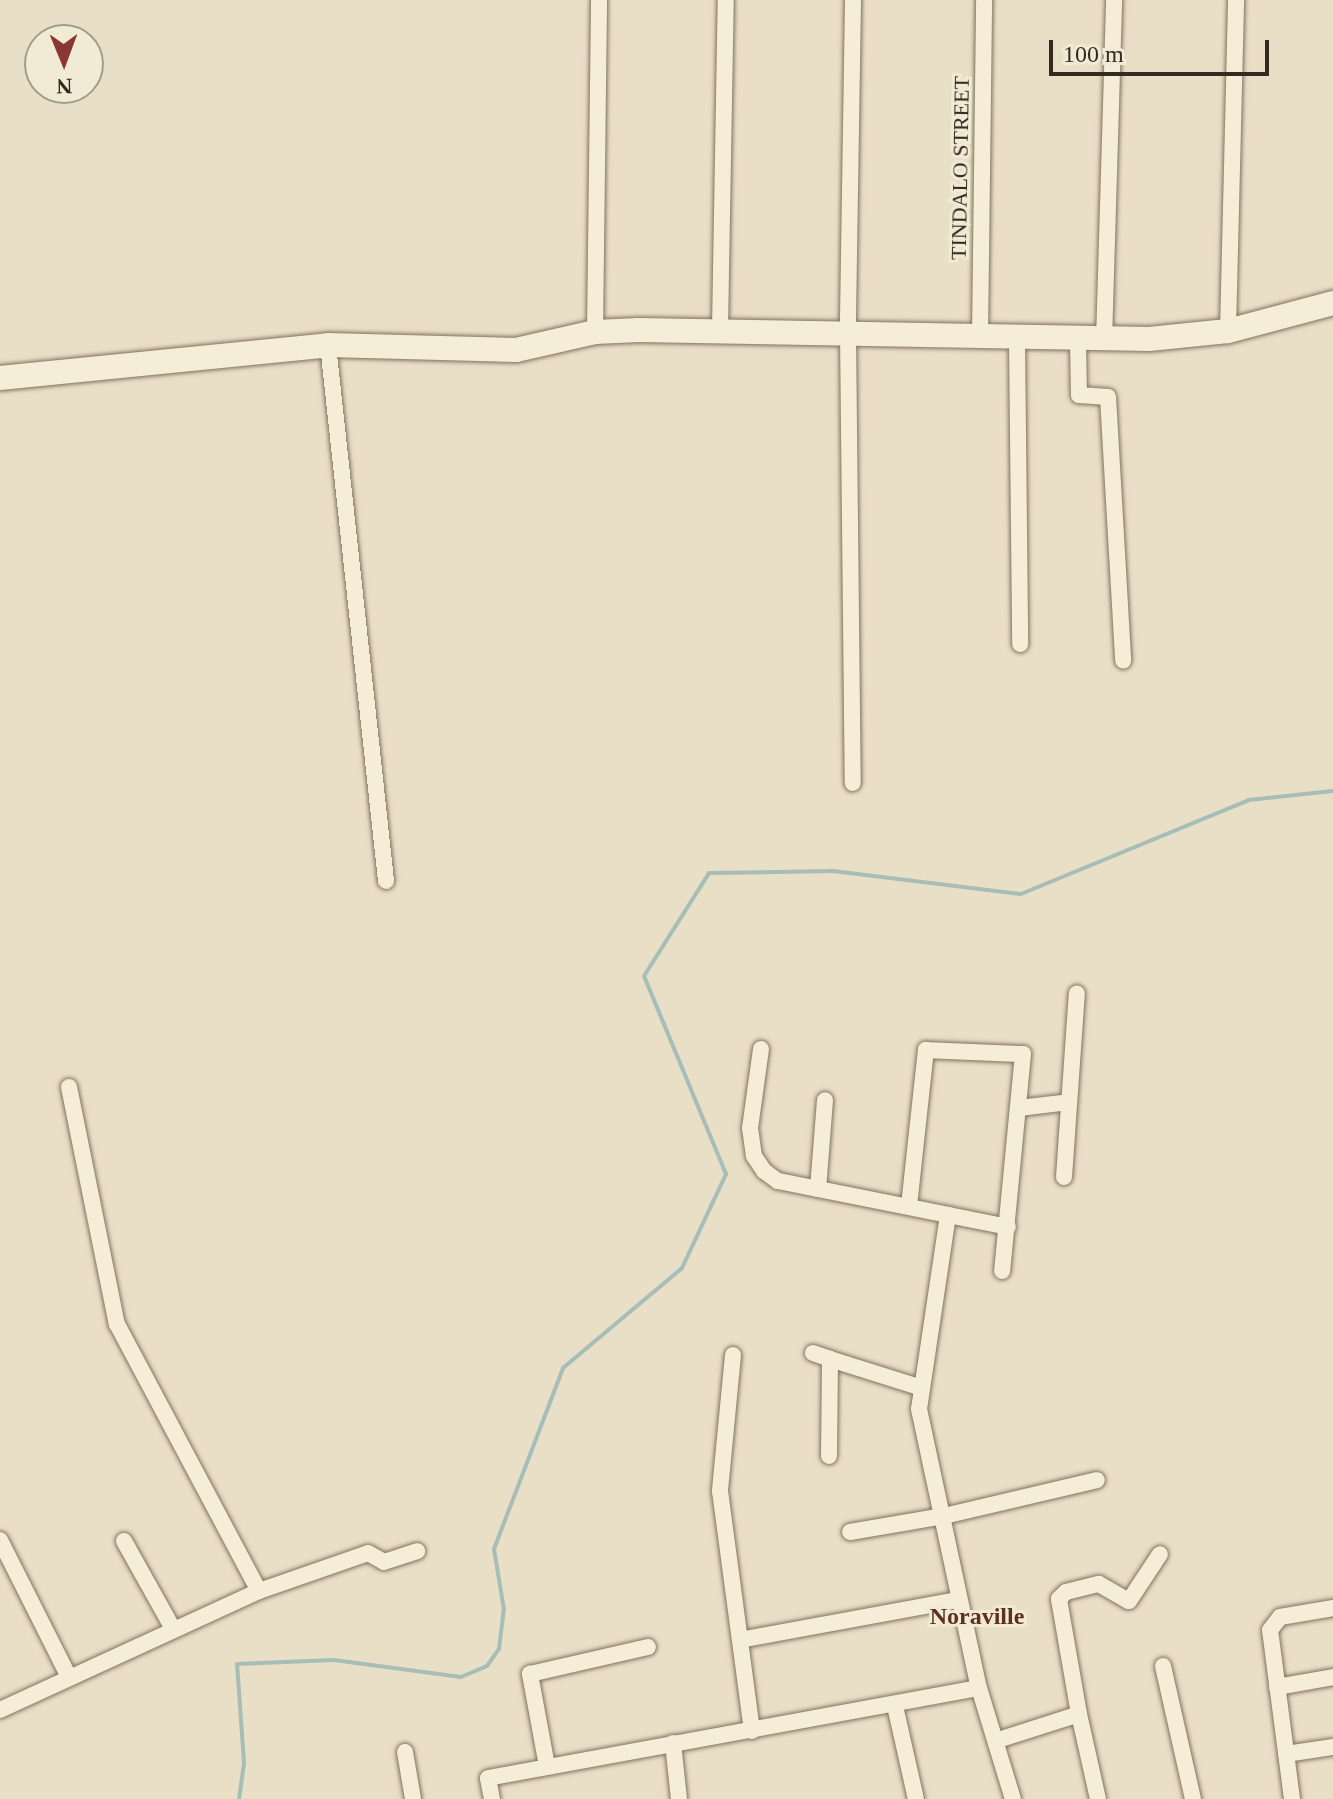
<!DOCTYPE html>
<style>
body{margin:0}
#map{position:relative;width:1333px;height:1799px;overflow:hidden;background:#e9dfc6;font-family:Georgia,serif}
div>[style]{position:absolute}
.stream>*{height:4px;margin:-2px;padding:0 2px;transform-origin:2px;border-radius:2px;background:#a7bdb7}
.roads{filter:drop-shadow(0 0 2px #82725d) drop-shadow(0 0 2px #82725d)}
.street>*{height:16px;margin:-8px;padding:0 8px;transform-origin:8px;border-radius:8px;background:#f5edd8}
.secondary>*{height:24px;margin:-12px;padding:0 12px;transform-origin:12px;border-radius:12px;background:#f5edd8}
span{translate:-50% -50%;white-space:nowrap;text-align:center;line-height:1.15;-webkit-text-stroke:6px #f1ead4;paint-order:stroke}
.street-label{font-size:22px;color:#342a20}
.neighbourhood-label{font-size:24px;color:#5c3124;font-weight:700}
.north{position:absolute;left:24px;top:24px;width:80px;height:80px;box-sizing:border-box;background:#f1ead4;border:2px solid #a59d8c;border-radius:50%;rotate:179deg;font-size:22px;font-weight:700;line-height:32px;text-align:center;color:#342a20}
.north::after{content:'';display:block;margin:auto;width:28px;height:36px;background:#8a3634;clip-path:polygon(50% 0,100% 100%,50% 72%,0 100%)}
.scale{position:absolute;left:1049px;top:40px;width:220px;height:36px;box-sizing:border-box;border:4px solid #342a20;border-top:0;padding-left:10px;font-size:24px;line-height:28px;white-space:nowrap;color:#342a20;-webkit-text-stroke:6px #f1ead4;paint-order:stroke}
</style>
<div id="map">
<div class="stream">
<i style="left:239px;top:1799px;width:36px;rotate:-82deg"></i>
<i style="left:244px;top:1763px;width:99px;rotate:-94deg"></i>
<i style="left:237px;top:1664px;width:97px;rotate:-2.4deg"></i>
<i style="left:334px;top:1660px;width:128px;rotate:7.6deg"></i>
<i style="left:461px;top:1677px;width:28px;rotate:-23deg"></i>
<i style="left:487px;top:1666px;width:21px;rotate:-55deg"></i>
<i style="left:499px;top:1649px;width:39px;rotate:-83deg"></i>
<i style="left:504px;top:1610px;width:62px;rotate:-99.3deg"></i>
<i style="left:494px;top:1549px;width:194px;rotate:-69.1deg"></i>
<i style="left:563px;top:1368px;width:155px;rotate:-40deg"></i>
<i style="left:682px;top:1268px;width:104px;rotate:-64.9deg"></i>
<i style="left:726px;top:1174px;width:214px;rotate:-112.5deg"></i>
<i style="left:644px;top:976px;width:122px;rotate:-57.7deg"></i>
<i style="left:709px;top:873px;width:124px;rotate:-0.9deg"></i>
<i style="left:833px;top:871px;width:189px;rotate:7deg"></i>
<i style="left:1021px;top:894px;width:247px;rotate:-22.4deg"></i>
<i style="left:1249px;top:800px;width:84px;rotate:-6.1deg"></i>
</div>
<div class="roads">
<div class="street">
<i style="left:853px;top:0;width:332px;rotate:90.9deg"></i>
<i style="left:848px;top:332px;width:451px;rotate:89.4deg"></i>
<i style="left:720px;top:329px;width:329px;rotate:-89deg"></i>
<i style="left:1228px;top:331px;width:331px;rotate:-88.6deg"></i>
<i style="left:595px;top:332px;width:332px;rotate:-89.3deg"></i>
<i style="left:980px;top:337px;width:337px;rotate:-89.3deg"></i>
<i style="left:1017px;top:339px;width:305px;rotate:89.4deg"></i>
<i style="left:1078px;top:340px;width:55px;rotate:89deg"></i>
<i style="left:1079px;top:395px;width:29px;rotate:4deg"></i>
<i style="left:1108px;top:397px;width:264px;rotate:86.7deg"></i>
<i style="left:1104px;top:341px;width:341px;rotate:-88.3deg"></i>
<i style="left:328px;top:345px;width:539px;rotate:83.82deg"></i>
<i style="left:761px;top:1049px;width:80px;rotate:97.9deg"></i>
<i style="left:750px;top:1128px;width:28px;rotate:82deg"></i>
<i style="left:754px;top:1156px;width:18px;rotate:56deg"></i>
<i style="left:764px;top:1171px;width:17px;rotate:36deg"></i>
<i style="left:778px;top:1181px;width:173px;rotate:11.3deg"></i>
<i style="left:948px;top:1215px;width:196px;rotate:98.5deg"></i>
<i style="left:919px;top:1409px;width:285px;rotate:77.9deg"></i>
<i style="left:979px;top:1688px;width:116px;rotate:73deg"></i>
<i style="left:69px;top:1087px;width:242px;rotate:78.6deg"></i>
<i style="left:117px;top:1324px;width:302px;rotate:62deg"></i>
<i style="left:1019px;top:1108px;width:50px;rotate:-6.8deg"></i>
<i style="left:1064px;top:1177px;width:184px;rotate:-86deg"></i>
<i style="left:818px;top:1189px;width:89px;rotate:-85.5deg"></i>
<i style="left:909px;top:1206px;width:157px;rotate:-83.8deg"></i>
<i style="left:926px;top:1050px;width:97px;rotate:2.4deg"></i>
<i style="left:1023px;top:1054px;width:218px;rotate:95.5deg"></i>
<i style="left:948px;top:1215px;width:61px;rotate:11.3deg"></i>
<i style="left:813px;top:1353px;width:18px;rotate:19deg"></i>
<i style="left:733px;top:1355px;width:137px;rotate:95.5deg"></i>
<i style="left:720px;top:1491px;width:242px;rotate:82.4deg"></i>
<i style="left:829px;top:1456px;width:97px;rotate:-89.4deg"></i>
<i style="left:830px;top:1359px;width:93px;rotate:17.5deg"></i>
<i style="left:850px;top:1532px;width:95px;rotate:-9.7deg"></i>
<i style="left:944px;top:1516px;width:157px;rotate:-13.2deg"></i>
<i style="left:0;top:1540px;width:153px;rotate:63.3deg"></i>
<i style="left:124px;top:1541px;width:98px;rotate:60.8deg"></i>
<i style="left:740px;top:1640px;width:222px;rotate:-10.4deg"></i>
<i style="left:1163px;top:1666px;width:136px;rotate:77.3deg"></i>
<i style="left:1277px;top:1687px;width:57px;rotate:-10.1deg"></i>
<i style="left:895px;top:1706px;width:95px;rotate:77.3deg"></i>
<i style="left:0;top:1710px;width:285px;rotate:-24.7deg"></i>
<i style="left:259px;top:1591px;width:115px;rotate:-19.2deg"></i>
<i style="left:368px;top:1553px;width:18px;rotate:29deg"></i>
<i style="left:384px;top:1562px;width:35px;rotate:-18deg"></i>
<i style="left:1079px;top:1714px;width:117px;rotate:-99.9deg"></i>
<i style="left:1059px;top:1599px;width:10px;rotate:-45deg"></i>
<i style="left:1066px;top:1592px;width:34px;rotate:-14deg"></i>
<i style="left:1099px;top:1584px;width:34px;rotate:30deg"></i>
<i style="left:1129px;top:1601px;width:56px;rotate:-56.6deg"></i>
<i style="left:998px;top:1740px;width:85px;rotate:-17.8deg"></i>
<i style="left:1079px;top:1714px;width:87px;rotate:77.4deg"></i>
<i style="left:673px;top:1743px;width:56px;rotate:83.9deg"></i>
<i style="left:405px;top:1752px;width:48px;rotate:80.3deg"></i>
<i style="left:1286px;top:1754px;width:48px;rotate:-8.5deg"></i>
<i style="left:547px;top:1766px;width:94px;rotate:-100.5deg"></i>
<i style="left:530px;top:1674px;width:121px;rotate:-12.9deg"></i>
<i style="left:492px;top:1799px;width:21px;rotate:-101deg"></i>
<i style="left:488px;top:1778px;width:499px;rotate:-10.4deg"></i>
<i style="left:1292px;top:1799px;width:170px;rotate:-97.4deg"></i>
<i style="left:1270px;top:1630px;width:16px;rotate:-52deg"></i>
<i style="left:1280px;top:1617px;width:54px;rotate:-9.6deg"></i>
</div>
<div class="secondary">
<i style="left:0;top:378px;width:330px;rotate:-5.7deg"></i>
<i style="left:328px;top:345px;width:188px;rotate:1.5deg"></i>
<i style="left:516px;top:350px;width:81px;rotate:-12.8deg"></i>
<i style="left:595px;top:332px;width:44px;rotate:-2.6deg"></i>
<i style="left:639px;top:330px;width:510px;rotate:1.01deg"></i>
<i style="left:1149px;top:339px;width:79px;rotate:-5.8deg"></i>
<i style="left:1228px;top:331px;width:109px;rotate:-14.9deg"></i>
</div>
</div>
<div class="street-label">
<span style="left:960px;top:168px;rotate:-89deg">TINDALO STREET</span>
</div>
<div class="neighbourhood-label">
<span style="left:977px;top:1617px">Noraville</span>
</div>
<div class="north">N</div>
<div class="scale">100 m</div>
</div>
